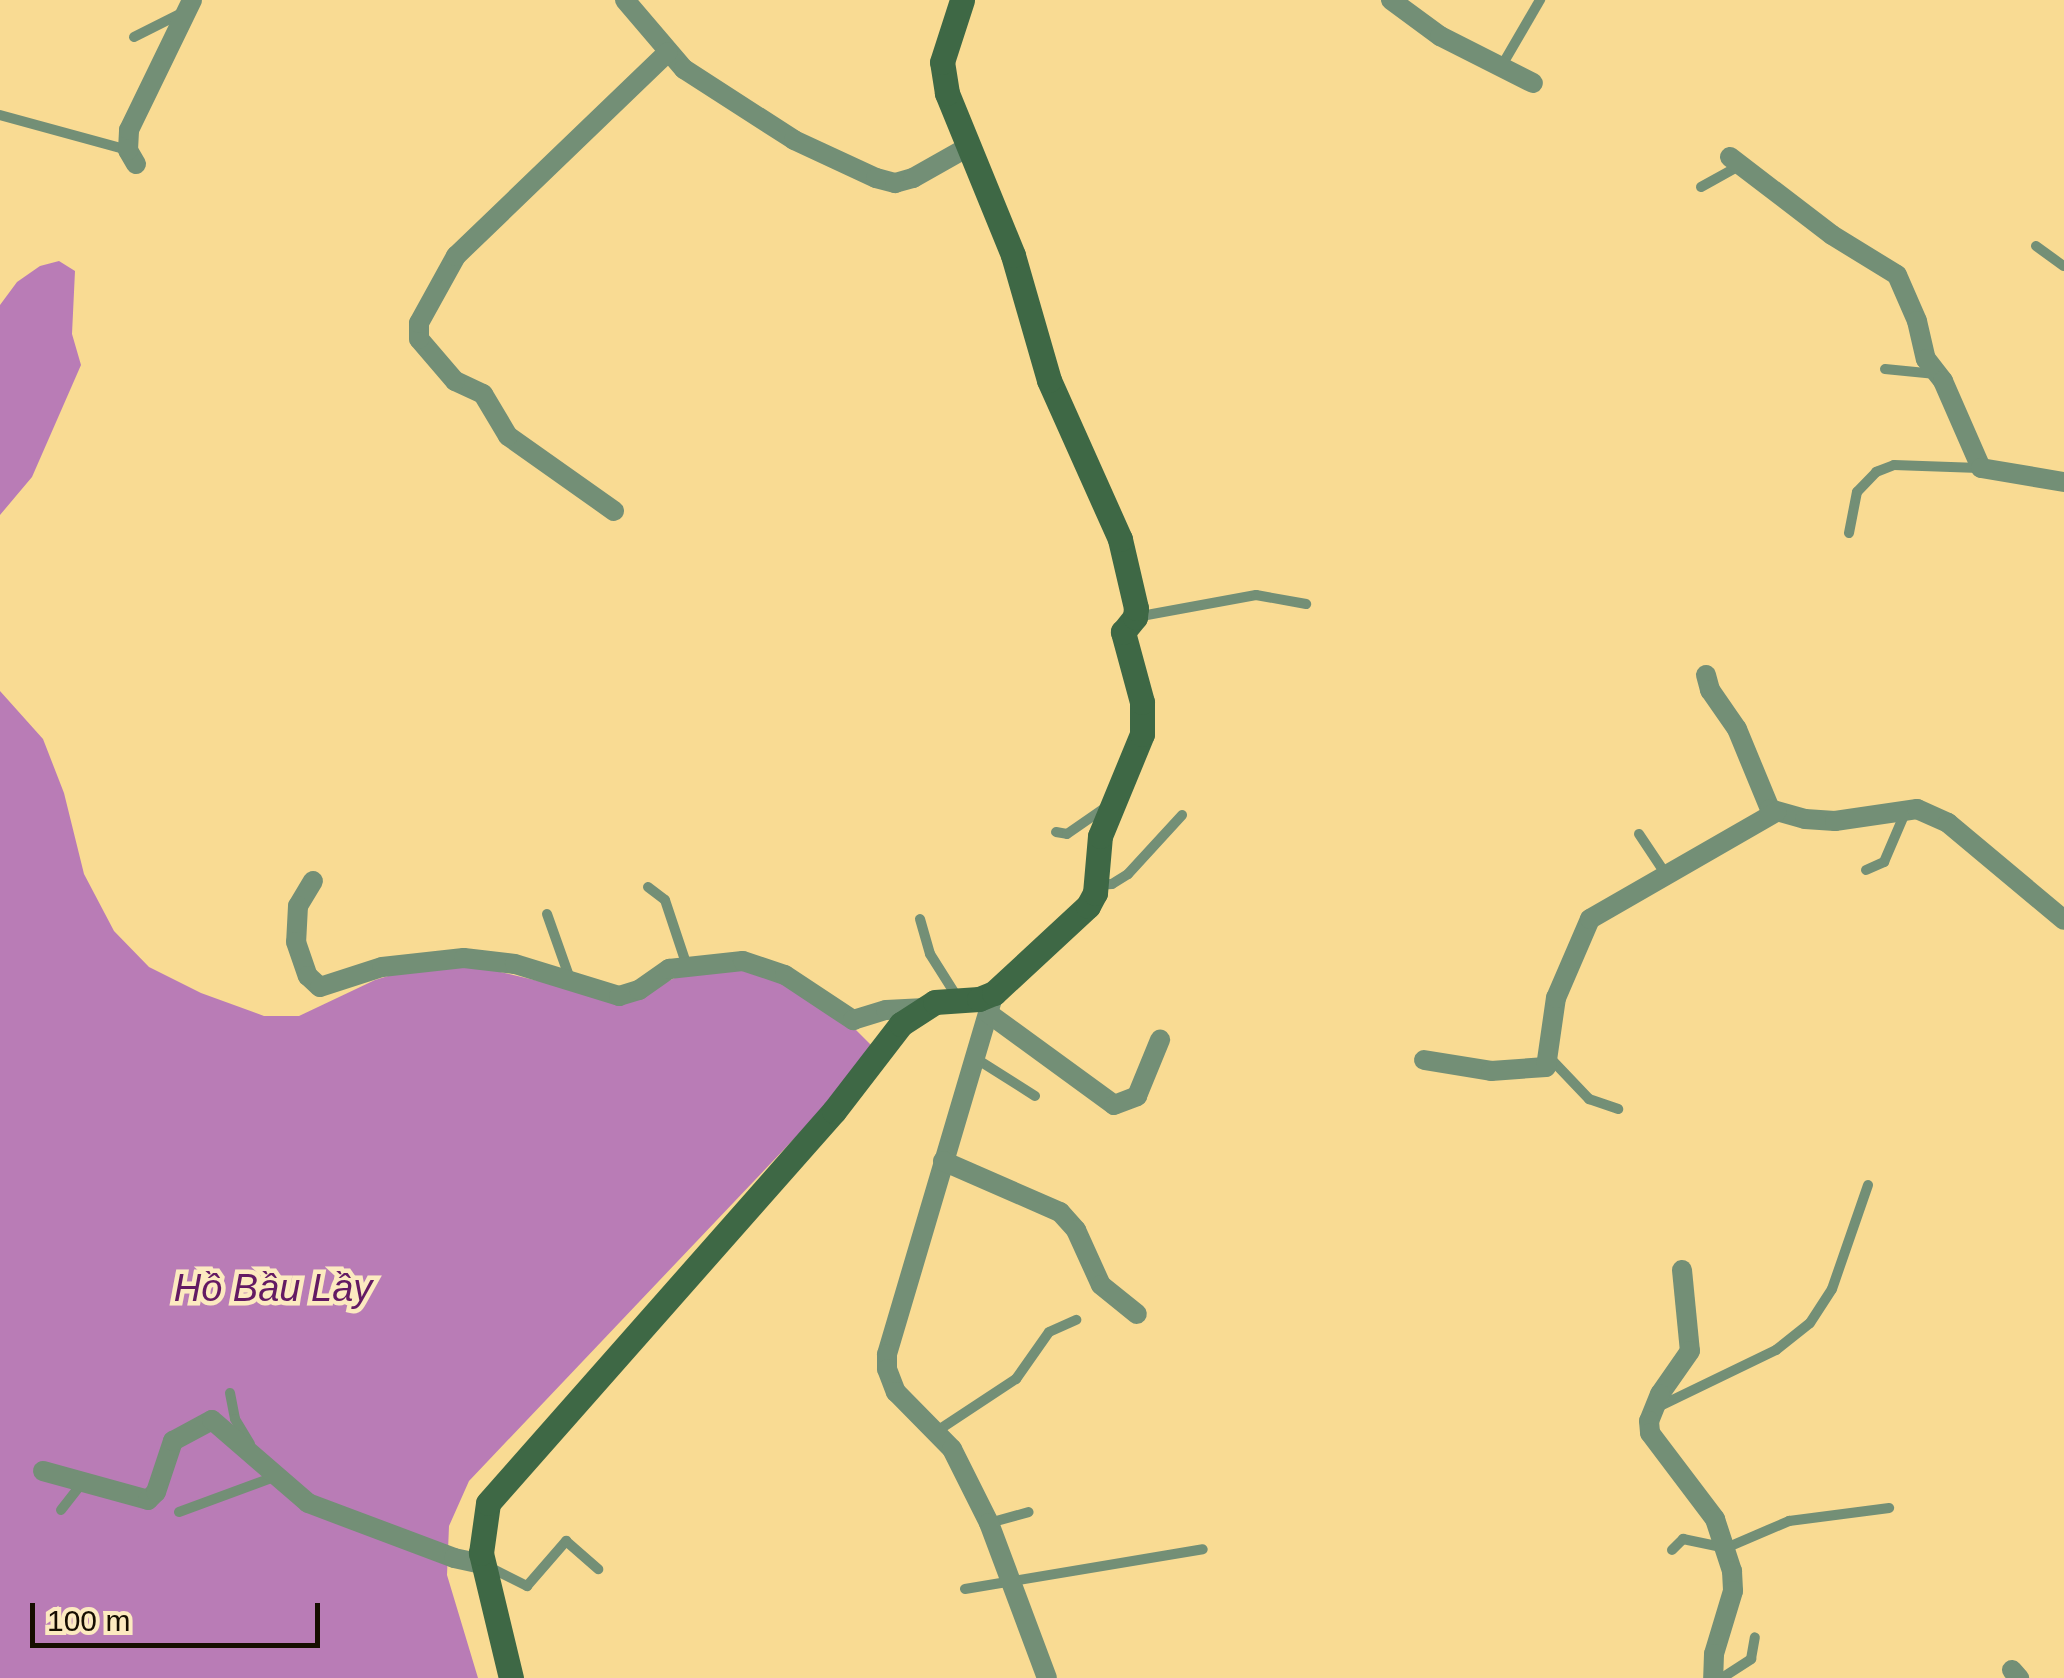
<!DOCTYPE html>
<meta charset="utf-8">
<style>
body{margin:0}
#map{position:relative;width:2064px;height:1678px;overflow:hidden;background:#f9db93;font-family:Arial,sans-serif}
div>[style]{position:absolute}
.water>*{inset:0;background:#b97cb6}
.lane>*{height:10px;margin:-5px;padding:0 5px;transform-origin:5px;border-radius:5px;background:#738f76}
.street>*{height:20px;margin:-10px;padding:0 10px;transform-origin:10px;border-radius:10px;background:#738f76}
.secondary>*{height:25px;margin:-12.5px;padding:0 12.5px;transform-origin:12.5px;border-radius:12.5px;background:#3e6845}
span{translate:-50% -50%;white-space:nowrap;text-align:center;line-height:1.15;-webkit-text-stroke:9px #fceac0;paint-order:stroke}
.water-label{font-size:38px;color:#631a63;font-style:italic}
.scale{position:absolute;left:30px;top:1603px;width:290px;height:45px;box-sizing:border-box;border:5px solid #160e00;border-top:0;padding-left:12px;font-size:30px;line-height:35px;white-space:nowrap;color:#160e00;-webkit-text-stroke:8px #fceac0;paint-order:stroke}
</style>
<div id="map">
<div class="water">
<i style="clip-path:polygon(59px 261px,75px 271px,72px 334px,81px 365px,32px 477px,0 515px,0 305px,17px 282px,40px 266px)"></i>
<i style="clip-path:polygon(0 691px,43px 739px,64px 793px,84px 874px,114px 931px,149px 967px,201px 993px,264px 1016px,299px 1016px,375px 980px,414px 968px,475px 966px,585px 992px,652px 989px,689px 971px,768px 970px,849px 1023px,872px 1046px,847px 1083px,469px 1481px,449px 1526px,447px 1575px,478px 1678px,0 1678px)"></i>
</div>
<div class="lane">
<i style="left:134px;top:37px;width:54px;rotate:-26.6deg"></i>
<i style="left:1501px;top:67px;width:78px;rotate:-59.8deg"></i>
<i style="left:0;top:115px;width:133px;rotate:15.3deg"></i>
<i style="left:1701px;top:187px;width:43px;rotate:-28.9deg"></i>
<i style="left:2036px;top:246px;width:34px;rotate:36deg"></i>
<i style="left:1885px;top:369px;width:51px;rotate:5.6deg"></i>
<i style="left:1849px;top:533px;width:42px;rotate:-79deg"></i>
<i style="left:1857px;top:492px;width:28px;rotate:-46deg"></i>
<i style="left:1876px;top:472px;width:19px;rotate:-21deg"></i>
<i style="left:1894px;top:465px;width:85px;rotate:2deg"></i>
<i style="left:1136px;top:617px;width:122px;rotate:-10.4deg"></i>
<i style="left:1256px;top:595px;width:51px;rotate:10.2deg"></i>
<i style="left:1056px;top:832px;width:11px;rotate:10deg"></i>
<i style="left:1067px;top:834px;width:47px;rotate:-34.7deg"></i>
<i style="left:1639px;top:834px;width:47px;rotate:56.3deg"></i>
<i style="left:1866px;top:870px;width:20px;rotate:-24deg"></i>
<i style="left:1884px;top:862px;width:53px;rotate:-66.8deg"></i>
<i style="left:1097px;top:885px;width:15px;rotate:-4deg"></i>
<i style="left:1112px;top:884px;width:19px;rotate:-32deg"></i>
<i style="left:1128px;top:874px;width:80px;rotate:-47.5deg"></i>
<i style="left:648px;top:887px;width:21px;rotate:37deg"></i>
<i style="left:665px;top:900px;width:70px;rotate:71.6deg"></i>
<i style="left:547px;top:914px;width:69px;rotate:70.5deg"></i>
<i style="left:920px;top:919px;width:36px;rotate:74deg"></i>
<i style="left:930px;top:954px;width:54px;rotate:57.8deg"></i>
<i style="left:975px;top:1058px;width:71px;rotate:32.3deg"></i>
<i style="left:1550px;top:1058px;width:57px;rotate:46.4deg"></i>
<i style="left:1589px;top:1099px;width:31px;rotate:19deg"></i>
<i style="left:230px;top:1393px;width:26px;rotate:79deg"></i>
<i style="left:235px;top:1419px;width:29px;rotate:59deg"></i>
<i style="left:1658px;top:1407px;width:131px;rotate:-25.8deg"></i>
<i style="left:1776px;top:1350px;width:43px;rotate:-38.5deg"></i>
<i style="left:1810px;top:1323px;width:40px;rotate:-57.1deg"></i>
<i style="left:1832px;top:1289px;width:110px;rotate:-70.9deg"></i>
<i style="left:937px;top:1431px;width:95px;rotate:-33.4deg"></i>
<i style="left:1016px;top:1379px;width:57px;rotate:-54.9deg"></i>
<i style="left:1049px;top:1332px;width:30px;rotate:-24deg"></i>
<i style="left:61px;top:1510px;width:34px;rotate:-52deg"></i>
<i style="left:179px;top:1512px;width:104px;rotate:-20.2deg"></i>
<i style="left:989px;top:1523px;width:41px;rotate:-15.4deg"></i>
<i style="left:1672px;top:1550px;width:16px;rotate:-45deg"></i>
<i style="left:1683px;top:1539px;width:44px;rotate:11.8deg"></i>
<i style="left:1726px;top:1548px;width:69px;rotate:-23.2deg"></i>
<i style="left:1789px;top:1521px;width:101px;rotate:-7.4deg"></i>
<i style="left:487px;top:1566px;width:45px;rotate:26.6deg"></i>
<i style="left:527px;top:1586px;width:60px;rotate:-49.1deg"></i>
<i style="left:566px;top:1541px;width:43px;rotate:41.2deg"></i>
<i style="left:965px;top:1589px;width:241px;rotate:-9.5deg"></i>
<i style="left:1722px;top:1678px;width:35px;rotate:-33deg"></i>
<i style="left:1751px;top:1659px;width:22px;rotate:-80deg"></i>
</div>
<div class="street">
<i style="left:625px;top:0;width:91px;rotate:49.5deg"></i>
<i style="left:684px;top:69px;width:131px;rotate:32.8deg"></i>
<i style="left:794px;top:140px;width:90px;rotate:24.9deg"></i>
<i style="left:876px;top:178px;width:20px;rotate:15deg"></i>
<i style="left:895px;top:183px;width:19px;rotate:-16deg"></i>
<i style="left:913px;top:178px;width:63px;rotate:-29.4deg"></i>
<i style="left:1391px;top:0;width:61px;rotate:36.3deg"></i>
<i style="left:1440px;top:36px;width:104px;rotate:26.8deg"></i>
<i style="left:1730px;top:157px;width:128px;rotate:37.4deg"></i>
<i style="left:1832px;top:235px;width:76px;rotate:31.6deg"></i>
<i style="left:1897px;top:275px;width:50px;rotate:66.5deg"></i>
<i style="left:1917px;top:321px;width:39px;rotate:77deg"></i>
<i style="left:1926px;top:359px;width:28px;rotate:52deg"></i>
<i style="left:1943px;top:381px;width:95px;rotate:66.4deg"></i>
<i style="left:1981px;top:468px;width:84px;rotate:9.6deg"></i>
<i style="left:136px;top:164px;width:16px;rotate:-120deg"></i>
<i style="left:128px;top:150px;width:20px;rotate:-87deg"></i>
<i style="left:129px;top:130px;width:144px;rotate:-64.1deg"></i>
<i style="left:614px;top:511px;width:130px;rotate:-144.7deg"></i>
<i style="left:508px;top:436px;width:49px;rotate:-120.8deg"></i>
<i style="left:483px;top:394px;width:31px;rotate:-155deg"></i>
<i style="left:455px;top:381px;width:55px;rotate:-130.6deg"></i>
<i style="left:419px;top:339px;width:16px;rotate:-90deg"></i>
<i style="left:419px;top:323px;width:77px;rotate:-61.1deg"></i>
<i style="left:456px;top:256px;width:294px;rotate:-43.9deg"></i>
<i style="left:1706px;top:675px;width:16px;rotate:75deg"></i>
<i style="left:1710px;top:690px;width:47px;rotate:55.3deg"></i>
<i style="left:1737px;top:729px;width:87px;rotate:67.6deg"></i>
<i style="left:1770px;top:809px;width:36px;rotate:16deg"></i>
<i style="left:1805px;top:819px;width:30px;rotate:4deg"></i>
<i style="left:1835px;top:821px;width:83px;rotate:-8.3deg"></i>
<i style="left:1917px;top:809px;width:34px;rotate:24deg"></i>
<i style="left:1948px;top:823px;width:151px;rotate:39.9deg"></i>
<i style="left:313px;top:881px;width:29px;rotate:121deg"></i>
<i style="left:298px;top:906px;width:36px;rotate:93deg"></i>
<i style="left:296px;top:942px;width:36px;rotate:71deg"></i>
<i style="left:308px;top:976px;width:16px;rotate:43deg"></i>
<i style="left:320px;top:987px;width:65px;rotate:-17.9deg"></i>
<i style="left:382px;top:967px;width:82px;rotate:-6.3deg"></i>
<i style="left:464px;top:958px;width:51px;rotate:6.7deg"></i>
<i style="left:515px;top:964px;width:109px;rotate:17.1deg"></i>
<i style="left:619px;top:996px;width:21px;rotate:-17deg"></i>
<i style="left:639px;top:990px;width:37px;rotate:-35deg"></i>
<i style="left:669px;top:969px;width:74px;rotate:-6.2deg"></i>
<i style="left:743px;top:961px;width:44px;rotate:18.4deg"></i>
<i style="left:785px;top:975px;width:82px;rotate:33.5deg"></i>
<i style="left:853px;top:1020px;width:34px;rotate:-17deg"></i>
<i style="left:886px;top:1010px;width:39px;rotate:-3deg"></i>
<i style="left:994px;top:993px;width:377px;rotate:106.5deg"></i>
<i style="left:887px;top:1354px;width:15px;rotate:90deg"></i>
<i style="left:887px;top:1369px;width:25px;rotate:69deg"></i>
<i style="left:896px;top:1392px;width:80px;rotate:45.5deg"></i>
<i style="left:952px;top:1449px;width:83px;rotate:63.4deg"></i>
<i style="left:989px;top:1523px;width:165px;rotate:69.5deg"></i>
<i style="left:988px;top:1013px;width:156px;rotate:36.1deg"></i>
<i style="left:1114px;top:1105px;width:25px;rotate:-21deg"></i>
<i style="left:1137px;top:1096px;width:61px;rotate:-67.7deg"></i>
<i style="left:1424px;top:1060px;width:68px;rotate:9.3deg"></i>
<i style="left:1491px;top:1071px;width:55px;rotate:-4.2deg"></i>
<i style="left:1546px;top:1067px;width:70px;rotate:-81.8deg"></i>
<i style="left:1556px;top:998px;width:86px;rotate:-66.7deg"></i>
<i style="left:1590px;top:919px;width:215px;rotate:-29.9deg"></i>
<i style="left:943px;top:1161px;width:128px;rotate:23.6deg"></i>
<i style="left:1060px;top:1212px;width:24px;rotate:48deg"></i>
<i style="left:1076px;top:1230px;width:60px;rotate:65.6deg"></i>
<i style="left:1101px;top:1285px;width:46px;rotate:38.9deg"></i>
<i style="left:1682px;top:1270px;width:81px;rotate:84.4deg"></i>
<i style="left:1690px;top:1351px;width:52px;rotate:124.9deg"></i>
<i style="left:1660px;top:1394px;width:29px;rotate:112deg"></i>
<i style="left:1649px;top:1421px;width:12px;rotate:85deg"></i>
<i style="left:1650px;top:1433px;width:108px;rotate:52.9deg"></i>
<i style="left:1715px;top:1519px;width:55px;rotate:71.9deg"></i>
<i style="left:1732px;top:1571px;width:20px;rotate:87deg"></i>
<i style="left:1733px;top:1591px;width:66px;rotate:106.8deg"></i>
<i style="left:1714px;top:1654px;width:24px;rotate:92deg"></i>
<i style="left:43px;top:1471px;width:109px;rotate:15.4deg"></i>
<i style="left:148px;top:1500px;width:11px;rotate:-45deg"></i>
<i style="left:156px;top:1492px;width:54px;rotate:-71.6deg"></i>
<i style="left:173px;top:1441px;width:44px;rotate:-28.3deg"></i>
<i style="left:212px;top:1420px;width:127px;rotate:40.8deg"></i>
<i style="left:308px;top:1503px;width:156px;rotate:20.6deg"></i>
<i style="left:454px;top:1558px;width:33px;rotate:12deg"></i>
<i style="left:2012px;top:1670px;width:11px;rotate:49deg"></i>
</div>
<div class="secondary">
<i style="left:511px;top:1678px;width:129px;rotate:-103.5deg"></i>
<i style="left:481px;top:1553px;width:50px;rotate:-82deg"></i>
<i style="left:488px;top:1503px;width:523px;rotate:-48.57deg"></i>
<i style="left:834px;top:1111px;width:110px;rotate:-52.4deg"></i>
<i style="left:901px;top:1024px;width:40px;rotate:-32.9deg"></i>
<i style="left:935px;top:1002px;width:44px;rotate:-3.9deg"></i>
<i style="left:979px;top:999px;width:16px;rotate:-22deg"></i>
<i style="left:994px;top:993px;width:128px;rotate:-42.8deg"></i>
<i style="left:1088px;top:906px;width:15px;rotate:-62deg"></i>
<i style="left:1095px;top:893px;width:57px;rotate:-85deg"></i>
<i style="left:1100px;top:836px;width:110px;rotate:-67.6deg"></i>
<i style="left:1142px;top:734px;width:32px;rotate:-90deg"></i>
<i style="left:1142px;top:702px;width:73px;rotate:-105.2deg"></i>
<i style="left:1123px;top:632px;width:19px;rotate:-51deg"></i>
<i style="left:1135px;top:617px;width:9px;rotate:-84deg"></i>
<i style="left:1136px;top:608px;width:71px;rotate:-103.1deg"></i>
<i style="left:1120px;top:539px;width:174px;rotate:-114.1deg"></i>
<i style="left:1049px;top:380px;width:130px;rotate:-106.1deg"></i>
<i style="left:1013px;top:255px;width:175px;rotate:-112.2deg"></i>
<i style="left:947px;top:93px;width:31px;rotate:-99deg"></i>
<i style="left:942px;top:62px;width:65px;rotate:-72.1deg"></i>
</div>
<div class="water-label">
<span style="left:273px;top:1289px">Hồ Bầu Lầy</span>
</div>
<div class="scale">100 m</div>
</div>
